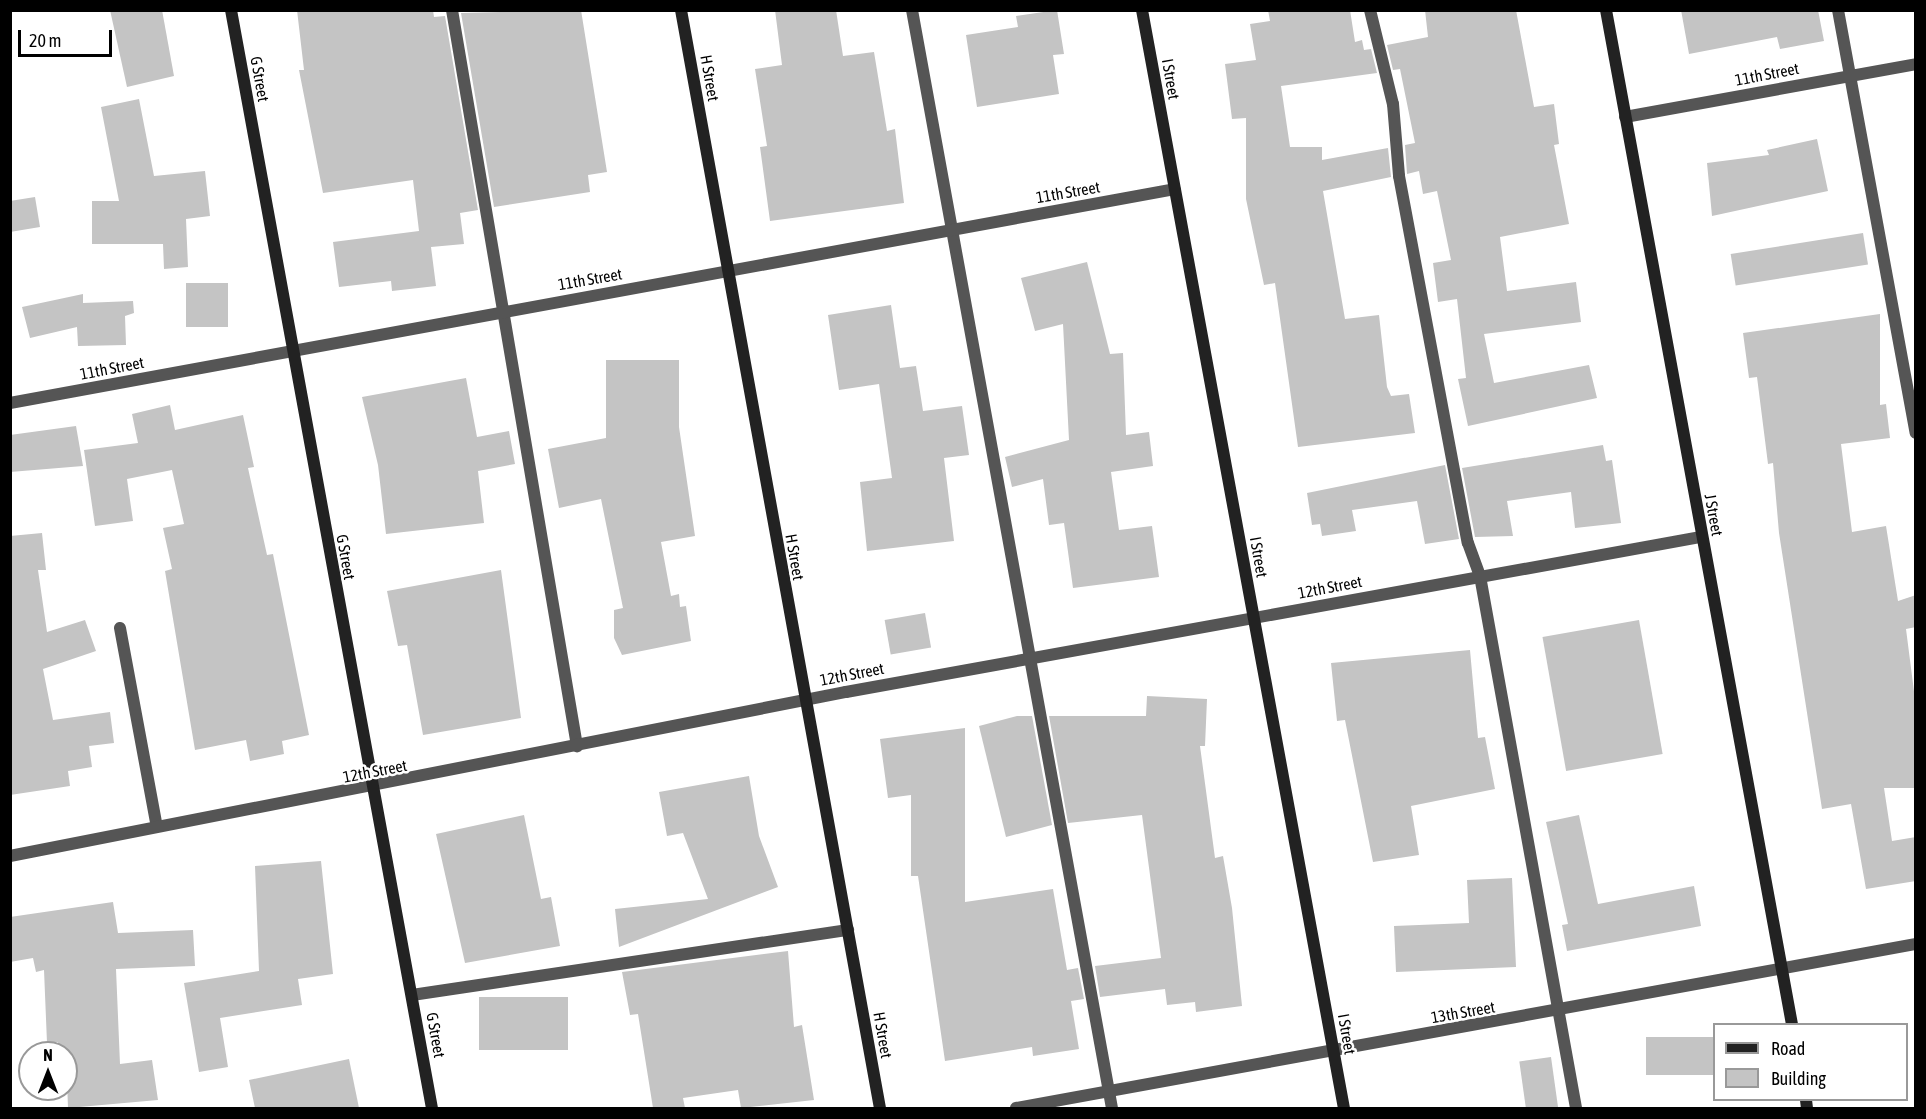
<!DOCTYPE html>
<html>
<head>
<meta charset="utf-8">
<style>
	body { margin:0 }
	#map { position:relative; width:1926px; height:1119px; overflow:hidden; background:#fff; font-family:"Asap Condensed",sans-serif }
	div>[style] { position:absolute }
	.building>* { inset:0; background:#c4c4c4; transform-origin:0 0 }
	.lane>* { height:12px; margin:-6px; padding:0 6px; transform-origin:6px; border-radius:6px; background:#555 }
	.street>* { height:12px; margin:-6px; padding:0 6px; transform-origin:6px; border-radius:6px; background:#555 }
	.secondary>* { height:12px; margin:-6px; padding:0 6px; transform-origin:6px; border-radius:6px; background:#222 }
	span { translate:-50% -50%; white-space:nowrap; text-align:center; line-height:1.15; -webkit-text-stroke:5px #fff; paint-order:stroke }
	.street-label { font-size:16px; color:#000 }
	.frame { position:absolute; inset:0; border:12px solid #000; pointer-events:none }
	.legend { position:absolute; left:1713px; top:1023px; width:195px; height:78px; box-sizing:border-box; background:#fff; border:2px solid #999; margin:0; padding:8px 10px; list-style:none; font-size:18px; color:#000 }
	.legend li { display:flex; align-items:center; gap:12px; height:30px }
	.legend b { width:30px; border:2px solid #999 }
	.north { position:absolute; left:18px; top:1041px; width:60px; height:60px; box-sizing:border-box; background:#fff; border:2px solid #999; border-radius:50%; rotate:0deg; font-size:16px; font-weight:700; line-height:24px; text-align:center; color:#000 }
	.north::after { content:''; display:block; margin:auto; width:21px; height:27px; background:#000; clip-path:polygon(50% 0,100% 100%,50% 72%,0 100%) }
	.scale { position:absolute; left:18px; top:30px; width:94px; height:27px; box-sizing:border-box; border:3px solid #000; border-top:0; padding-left:8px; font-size:18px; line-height:21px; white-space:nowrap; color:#000; -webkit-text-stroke:4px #fff; paint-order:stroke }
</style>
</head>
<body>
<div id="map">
	<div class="building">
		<div style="clip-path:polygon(110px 10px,162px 10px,174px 76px,127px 87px)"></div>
		<div style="clip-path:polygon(297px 10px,433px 10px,434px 17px,445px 16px,478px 210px,460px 213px,464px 244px,431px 247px,436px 286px,392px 291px,391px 281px,339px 287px,333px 242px,419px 231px,413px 180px,323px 193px,299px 70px,304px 70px)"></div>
		<div style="clip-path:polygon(581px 10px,607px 172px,588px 175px,590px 192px,494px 207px,461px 13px)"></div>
		<div style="clip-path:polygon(775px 10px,836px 10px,843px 56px,874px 52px,887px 131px,895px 129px,904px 203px,770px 221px,760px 147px,767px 146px,755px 69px,782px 65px)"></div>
		<div style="clip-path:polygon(1057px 10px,1064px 54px,1053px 55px,1059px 94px,977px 107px,966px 35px,1018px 27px,1016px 16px)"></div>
		<div style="clip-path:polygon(1268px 10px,1350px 10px,1355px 42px,1362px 40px,1364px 50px,1371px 49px,1377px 73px,1281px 86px,1290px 147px,1322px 147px,1322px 160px,1388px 148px,1391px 177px,1323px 191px,1345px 319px,1379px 315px,1387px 387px,1391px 396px,1409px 394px,1415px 433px,1298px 447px,1275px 283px,1264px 285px,1246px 199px,1246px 118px,1232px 119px,1225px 64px,1256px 60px,1250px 24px,1270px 21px)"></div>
		<div style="clip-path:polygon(1425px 10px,1516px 10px,1534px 107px,1554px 104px,1559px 144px,1554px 145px,1569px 224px,1500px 237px,1507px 291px,1576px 282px,1581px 322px,1484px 334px,1494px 383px,1589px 365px,1597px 398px,1468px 426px,1458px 379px,1466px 378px,1457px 299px,1438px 302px,1433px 263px,1451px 260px,1437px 191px,1423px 194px,1419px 171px,1407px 174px,1405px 145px,1415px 143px,1400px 69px,1393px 70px,1387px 45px,1428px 37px)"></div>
		<div style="clip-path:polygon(1681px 10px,1818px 10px,1824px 41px,1780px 49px,1777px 37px,1689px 54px)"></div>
		<div style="clip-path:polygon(139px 99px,154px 176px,205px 171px,210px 216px,186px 219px,188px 267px,164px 269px,163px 244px,92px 244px,92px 201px,119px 201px,101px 107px)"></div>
		<div style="clip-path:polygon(1817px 139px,1828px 191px,1712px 216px,1707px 163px,1769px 155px,1767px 150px)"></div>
		<div style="clip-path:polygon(35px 197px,40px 227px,10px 232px,10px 201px)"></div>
		<div style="left:1863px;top:233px;width:32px;height:134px;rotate:81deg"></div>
		<div style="clip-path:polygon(1087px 262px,1110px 354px,1123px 353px,1126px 435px,1149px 432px,1153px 466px,1111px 472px,1119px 530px,1152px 526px,1159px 577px,1073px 588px,1064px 523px,1049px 525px,1043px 479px,1012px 487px,1005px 457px,1069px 440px,1063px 324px,1035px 331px,1021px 278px)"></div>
		<div style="left:186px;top:283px;width:42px;height:44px"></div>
		<div style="clip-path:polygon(83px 294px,83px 303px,133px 301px,134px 313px,125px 316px,126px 345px,78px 346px,77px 327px,30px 338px,22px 307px)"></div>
		<div style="clip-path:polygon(891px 305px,900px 368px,916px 366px,923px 411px,962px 406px,969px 455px,944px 458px,954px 541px,867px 551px,860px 482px,892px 478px,879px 384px,839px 390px,828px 315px)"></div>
		<div style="clip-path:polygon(1880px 314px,1880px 405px,1886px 404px,1890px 438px,1841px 444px,1852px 532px,1886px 526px,1898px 601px,1916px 595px,1916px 627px,1906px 629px,1916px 707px,1916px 788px,1884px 788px,1892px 841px,1916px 837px,1916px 881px,1866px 889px,1851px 804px,1822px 809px,1779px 533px,1773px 463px,1768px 464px,1757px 377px,1749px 378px,1743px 333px)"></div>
		<div style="clip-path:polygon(606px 360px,679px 360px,679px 427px,695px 536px,661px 542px,671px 596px,679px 594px,680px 607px,686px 606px,691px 641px,622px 655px,614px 638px,614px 610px,623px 608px,601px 499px,559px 508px,548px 449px,606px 438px)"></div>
		<div style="clip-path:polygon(466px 378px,477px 437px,509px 431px,515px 464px,478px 471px,484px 523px,386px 534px,378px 465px,362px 397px)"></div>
		<div style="clip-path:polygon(170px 405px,175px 430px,243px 415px,254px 467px,248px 468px,267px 555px,273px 554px,309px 735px,282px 741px,284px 754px,250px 761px,246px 740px,195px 750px,165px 571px,172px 569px,163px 528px,184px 524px,172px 470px,127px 479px,133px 521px,95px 526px,84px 450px,138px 443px,132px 414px)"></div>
		<div style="clip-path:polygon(76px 426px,83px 466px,10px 472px,10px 435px)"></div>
		<div style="clip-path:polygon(1603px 445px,1606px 461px,1612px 460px,1621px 523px,1575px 528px,1571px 492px,1507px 501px,1513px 536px,1475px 537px,1462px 468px)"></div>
		<div style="clip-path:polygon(1445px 465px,1459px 539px,1425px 544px,1417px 501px,1352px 510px,1356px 531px,1322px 536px,1320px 524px,1312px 525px,1307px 493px)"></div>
		<div style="clip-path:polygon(42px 533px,46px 570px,38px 570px,47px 632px,85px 620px,96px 651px,43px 669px,53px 720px,110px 712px,114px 743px,89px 746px,92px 767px,68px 771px,70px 786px,10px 795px,10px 536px)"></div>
		<div style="clip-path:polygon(501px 570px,521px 718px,423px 735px,407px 645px,398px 646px,387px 591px)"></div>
		<div style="left:925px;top:613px;width:35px;height:41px;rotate:80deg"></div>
		<div style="left:1639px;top:620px;width:136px;height:98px;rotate:80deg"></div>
		<div style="clip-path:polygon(1470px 650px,1478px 738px,1485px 737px,1495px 789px,1411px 806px,1419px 855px,1373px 862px,1345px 720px,1337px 721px,1331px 663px)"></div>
		<div style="clip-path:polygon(1147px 696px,1207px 699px,1205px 746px,1200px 746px,1215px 858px,1223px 856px,1232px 908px,1242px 1006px,1196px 1012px,1195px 1002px,1167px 1005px,1165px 989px,1100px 997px,1095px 966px,1161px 958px,1142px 815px,1068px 823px,1049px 716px,1146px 716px)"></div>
		<div style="clip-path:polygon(1017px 716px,1032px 716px,1052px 825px,1006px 837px,979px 726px)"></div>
		<div style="clip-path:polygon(965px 728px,965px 902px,1053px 889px,1067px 970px,1078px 968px,1084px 999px,1071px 1001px,1079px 1049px,1033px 1056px,1032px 1047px,945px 1061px,918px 876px,911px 876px,911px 795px,888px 798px,880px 739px)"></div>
		<div style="clip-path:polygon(749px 776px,759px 836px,778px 887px,619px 947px,615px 909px,708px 899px,683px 833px,667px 836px,659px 792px)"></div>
		<div style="clip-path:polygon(524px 815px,541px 899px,551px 897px,560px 946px,465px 963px,436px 834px)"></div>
		<div style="clip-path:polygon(1579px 815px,1598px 904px,1694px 886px,1701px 926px,1567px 951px,1562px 925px,1568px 924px,1546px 822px)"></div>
		<div style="clip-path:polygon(321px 861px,333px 974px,298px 979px,302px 1005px,220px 1018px,228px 1067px,199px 1072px,184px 983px,259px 971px,255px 866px)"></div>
		<div style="clip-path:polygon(1512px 878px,1516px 967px,1396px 972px,1394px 926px,1469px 923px,1467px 880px)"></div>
		<div style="clip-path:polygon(113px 902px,118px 933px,193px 930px,195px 966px,116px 969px,120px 1064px,152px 1060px,158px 1100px,68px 1108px,66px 1053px,59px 1053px,58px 1042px,47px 1043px,44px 970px,36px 972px,33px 958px,10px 962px,10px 917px)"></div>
		<div style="clip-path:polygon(788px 951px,794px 1027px,802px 1025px,814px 1100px,741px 1108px,738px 1090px,683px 1098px,685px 1108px,653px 1108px,638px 1014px,630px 1015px,622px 972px)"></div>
		<div style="left:479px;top:997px;width:89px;height:53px"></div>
		<div style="left:1714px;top:1037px;width:38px;height:68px;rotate:90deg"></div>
		<div style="left:1551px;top:1057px;width:51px;height:32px;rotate:82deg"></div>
		<div style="clip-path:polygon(349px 1059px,359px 1108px,255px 1108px,249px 1080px)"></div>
	</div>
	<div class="lane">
		<div style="left:452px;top:10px;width:747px;rotate:80.36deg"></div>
		<div style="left:912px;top:10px;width:1116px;rotate:79.68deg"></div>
		<div style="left:1370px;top:10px;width:97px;rotate:76.3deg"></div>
		<div style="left:1393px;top:104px;width:72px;rotate:85.2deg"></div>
		<div style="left:1399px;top:176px;width:373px;rotate:79.4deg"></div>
		<div style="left:1468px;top:543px;width:35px;rotate:70deg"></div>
		<div style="left:1480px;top:576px;width:541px;rotate:79.77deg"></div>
		<div style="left:1838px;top:10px;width:430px;rotate:79.6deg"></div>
		<div style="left:120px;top:628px;width:202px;rotate:79.5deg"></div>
		<div style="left:412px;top:995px;width:441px;rotate:-8.5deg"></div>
	</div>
	<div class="street">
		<div style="left:1625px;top:117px;width:296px;rotate:-10.3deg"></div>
		<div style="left:10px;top:403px;width:1184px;rotate:-10.41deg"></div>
		<div style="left:10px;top:856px;width:852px;rotate:-11.1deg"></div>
		<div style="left:846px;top:692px;width:869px;rotate:-10.28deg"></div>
		<div style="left:1016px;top:1108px;width:915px;rotate:-10.33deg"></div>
	</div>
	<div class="secondary">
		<div style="left:231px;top:10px;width:1116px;rotate:79.63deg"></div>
		<div style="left:681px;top:10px;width:1116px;rotate:79.73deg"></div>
		<div style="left:1142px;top:10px;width:1116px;rotate:79.58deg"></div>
		<div style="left:1606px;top:10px;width:1031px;rotate:79.61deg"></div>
		<div style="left:1806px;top:1100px;width:8px;rotate:83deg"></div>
	</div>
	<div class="street-label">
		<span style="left:1767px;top:74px;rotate:-11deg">11th Street</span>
		<span style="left:710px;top:78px;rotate:80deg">H Street</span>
		<span style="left:260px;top:79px;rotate:80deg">G Street</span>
		<span style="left:1171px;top:79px;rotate:80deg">I Street</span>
		<span style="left:1068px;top:192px;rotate:-10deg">11th Street</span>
		<span style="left:590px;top:279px;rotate:-10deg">11th Street</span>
		<span style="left:112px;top:368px;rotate:-11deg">11th Street</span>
		<span style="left:1714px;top:515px;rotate:80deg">J Street</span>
		<span style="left:346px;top:557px;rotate:80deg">G Street</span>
		<span style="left:795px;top:557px;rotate:80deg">H Street</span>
		<span style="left:1259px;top:557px;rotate:80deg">I Street</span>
		<span style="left:1330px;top:587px;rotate:-11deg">12th Street</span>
		<span style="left:852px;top:674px;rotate:-11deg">12th Street</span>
		<span style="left:375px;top:771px;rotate:-11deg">12th Street</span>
		<span style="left:1463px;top:1012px;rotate:-10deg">13th Street</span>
		<span style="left:1347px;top:1034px;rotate:80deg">I Street</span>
		<span style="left:436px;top:1035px;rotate:80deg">G Street</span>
		<span style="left:883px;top:1035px;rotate:80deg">H Street</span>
	</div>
	<div class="frame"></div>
	<ul class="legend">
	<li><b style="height:8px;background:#222"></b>Road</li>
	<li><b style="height:16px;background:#c4c4c4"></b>Building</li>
	</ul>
	<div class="north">N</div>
	<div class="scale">20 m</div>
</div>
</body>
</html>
